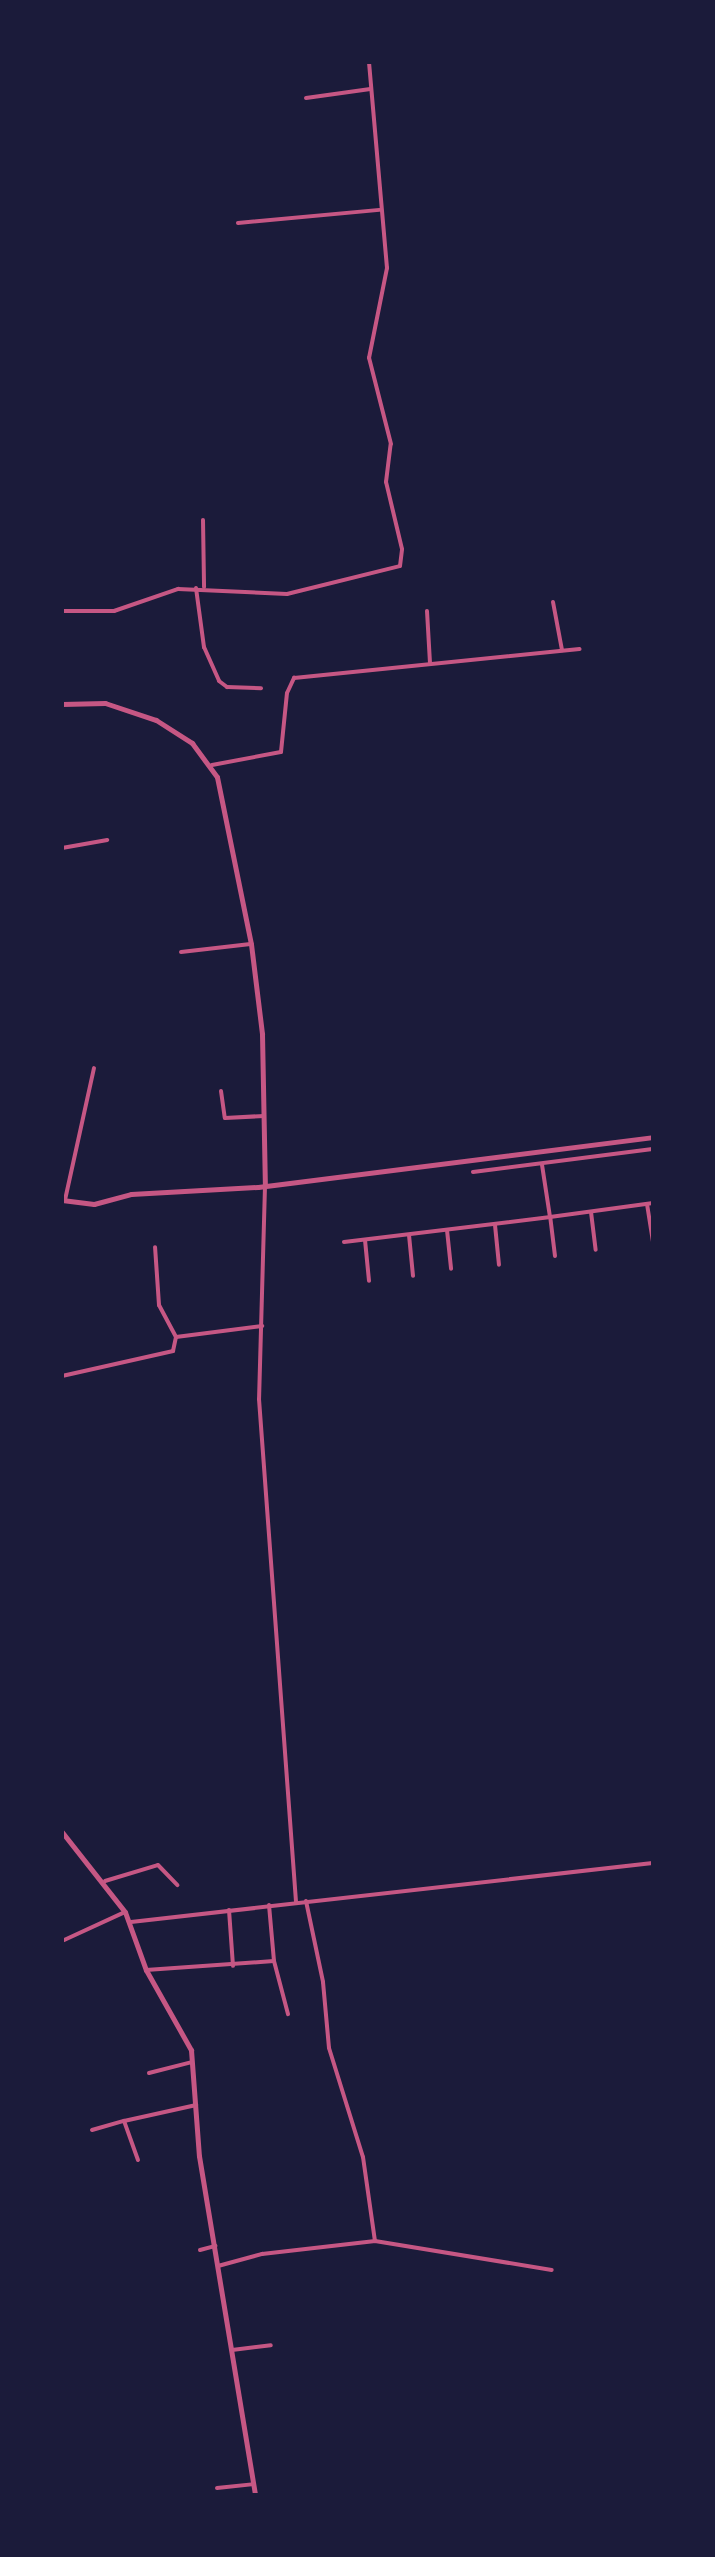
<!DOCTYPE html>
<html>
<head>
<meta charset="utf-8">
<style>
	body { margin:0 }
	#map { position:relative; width:715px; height:2557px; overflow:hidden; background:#1b1b3a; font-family:"Sofia Sans Condensed",sans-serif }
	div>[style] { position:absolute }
	.minor>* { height:4px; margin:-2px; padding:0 2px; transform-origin:2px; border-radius:2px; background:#c65784 }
	.tertiary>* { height:5px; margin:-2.5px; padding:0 2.5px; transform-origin:2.5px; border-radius:2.5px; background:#c65784 }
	span { translate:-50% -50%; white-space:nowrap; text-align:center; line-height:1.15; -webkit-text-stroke:7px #1b1b3a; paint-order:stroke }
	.frame { position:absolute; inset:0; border:64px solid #1b1b3a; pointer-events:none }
</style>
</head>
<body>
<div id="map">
	<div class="minor">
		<div style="left:306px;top:98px;width:65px;rotate:-8deg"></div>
		<div style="left:238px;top:223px;width:142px;rotate:-5.3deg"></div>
		<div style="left:203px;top:520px;width:67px;rotate:89.1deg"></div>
		<div style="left:196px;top:588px;width:60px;rotate:82.3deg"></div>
		<div style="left:204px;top:647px;width:37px;rotate:66deg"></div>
		<div style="left:219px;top:681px;width:10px;rotate:37deg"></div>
		<div style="left:227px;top:687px;width:34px;rotate:2deg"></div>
		<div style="left:553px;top:602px;width:49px;rotate:79.4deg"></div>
		<div style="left:62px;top:611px;width:52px"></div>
		<div style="left:114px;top:611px;width:68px;rotate:-19deg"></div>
		<div style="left:178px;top:589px;width:109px;rotate:2.6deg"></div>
		<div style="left:287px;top:594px;width:116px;rotate:-13.9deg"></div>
		<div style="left:400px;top:566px;width:17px;rotate:-83deg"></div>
		<div style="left:402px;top:549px;width:69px;rotate:-103.4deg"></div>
		<div style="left:386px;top:482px;width:38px;rotate:-83deg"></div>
		<div style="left:391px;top:444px;width:89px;rotate:-104.3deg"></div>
		<div style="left:369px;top:358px;width:92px;rotate:-78.7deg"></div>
		<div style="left:387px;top:268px;width:207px;rotate:-95deg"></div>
		<div style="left:427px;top:611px;width:52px;rotate:86.7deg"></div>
		<div style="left:212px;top:765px;width:70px;rotate:-10.7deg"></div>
		<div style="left:281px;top:752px;width:59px;rotate:-84.2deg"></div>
		<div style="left:287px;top:693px;width:17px;rotate:-65deg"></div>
		<div style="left:294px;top:678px;width:287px;rotate:-5.8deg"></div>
		<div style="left:62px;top:848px;width:46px;rotate:-10.1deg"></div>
		<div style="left:181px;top:952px;width:70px;rotate:-6.5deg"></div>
		<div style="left:221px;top:1091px;width:27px;rotate:82deg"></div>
		<div style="left:225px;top:1118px;width:39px;rotate:-3deg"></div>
		<div style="left:473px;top:1172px;width:181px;rotate:-7.3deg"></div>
		<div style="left:265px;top:1186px;width:213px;rotate:91.6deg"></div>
		<div style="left:259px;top:1399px;width:504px;rotate:85.79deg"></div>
		<div style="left:65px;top:1200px;width:135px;rotate:-77.6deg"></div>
		<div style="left:647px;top:1204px;width:38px;rotate:81deg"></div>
		<div style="left:591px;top:1212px;width:38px;rotate:83deg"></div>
		<div style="left:495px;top:1225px;width:40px;rotate:84.3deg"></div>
		<div style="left:447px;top:1230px;width:39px;rotate:84deg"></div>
		<div style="left:409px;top:1235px;width:41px;rotate:84.4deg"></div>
		<div style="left:365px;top:1240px;width:41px;rotate:84.4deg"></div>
		<div style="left:344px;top:1242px;width:208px;rotate:-6.9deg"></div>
		<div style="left:550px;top:1217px;width:53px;rotate:-98.7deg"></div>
		<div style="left:555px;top:1256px;width:39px;rotate:-97deg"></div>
		<div style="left:550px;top:1217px;width:104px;rotate:-7.7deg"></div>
		<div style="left:176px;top:1337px;width:87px;rotate:-7.3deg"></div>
		<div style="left:62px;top:1376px;width:114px;rotate:-12.7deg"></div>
		<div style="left:173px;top:1351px;width:14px;rotate:-78deg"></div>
		<div style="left:176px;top:1337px;width:36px;rotate:-118deg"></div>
		<div style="left:159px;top:1305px;width:58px;rotate:-93.9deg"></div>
		<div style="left:105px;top:1881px;width:55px;rotate:-16.8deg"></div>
		<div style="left:158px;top:1865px;width:28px;rotate:46deg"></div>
		<div style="left:306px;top:1901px;width:83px;rotate:78.1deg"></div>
		<div style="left:323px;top:1982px;width:66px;rotate:84.8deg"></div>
		<div style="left:329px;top:2048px;width:114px;rotate:72.7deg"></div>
		<div style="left:363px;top:2157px;width:85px;rotate:81.9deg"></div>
		<div style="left:269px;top:1905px;width:56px;rotate:84.9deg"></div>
		<div style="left:274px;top:1961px;width:55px;rotate:75.2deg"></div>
		<div style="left:229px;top:1910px;width:56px;rotate:85.9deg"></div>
		<div style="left:131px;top:1922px;width:525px;rotate:-6.45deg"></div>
		<div style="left:62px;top:1941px;width:69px;rotate:-24.7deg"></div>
		<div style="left:146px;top:1970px;width:128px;rotate:-4deg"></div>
		<div style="left:149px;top:2073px;width:44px;rotate:-14.3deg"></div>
		<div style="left:92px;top:2130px;width:33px;rotate:-16deg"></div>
		<div style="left:138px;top:2160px;width:41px;rotate:-109.7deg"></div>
		<div style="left:124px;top:2121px;width:74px;rotate:-12.5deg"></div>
		<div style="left:200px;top:2250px;width:16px;rotate:-15deg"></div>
		<div style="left:218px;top:2266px;width:46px;rotate:-15.3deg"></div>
		<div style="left:262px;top:2254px;width:114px;rotate:-6.6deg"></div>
		<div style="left:375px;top:2241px;width:179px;rotate:9.3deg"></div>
		<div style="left:232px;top:2350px;width:39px;rotate:-7deg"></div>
		<div style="left:217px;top:2488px;width:37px;rotate:-6deg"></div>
	</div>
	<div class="tertiary">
		<div style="left:62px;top:704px;width:43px;rotate:-1.3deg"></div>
		<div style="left:105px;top:703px;width:54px;rotate:18.4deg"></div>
		<div style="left:156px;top:720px;width:43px;rotate:32.6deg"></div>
		<div style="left:192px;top:743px;width:42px;rotate:53.7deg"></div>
		<div style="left:217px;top:777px;width:170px;rotate:78.5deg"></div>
		<div style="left:251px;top:944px;width:91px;rotate:83deg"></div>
		<div style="left:262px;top:1034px;width:151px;rotate:88.9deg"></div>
		<div style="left:62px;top:1200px;width:32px;rotate:7deg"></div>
		<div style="left:94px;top:1204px;width:38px;rotate:-15deg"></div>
		<div style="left:131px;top:1194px;width:127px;rotate:-3.2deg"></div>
		<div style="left:258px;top:1187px;width:398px;rotate:-7.2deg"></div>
		<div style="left:62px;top:1832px;width:102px;rotate:51.8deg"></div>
		<div style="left:125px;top:1912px;width:62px;rotate:70.1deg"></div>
		<div style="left:146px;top:1970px;width:92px;rotate:60.6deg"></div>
		<div style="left:191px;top:2050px;width:106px;rotate:85.7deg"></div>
		<div style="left:199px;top:2156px;width:344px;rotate:80.6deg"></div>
	</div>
	<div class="frame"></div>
</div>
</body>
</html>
